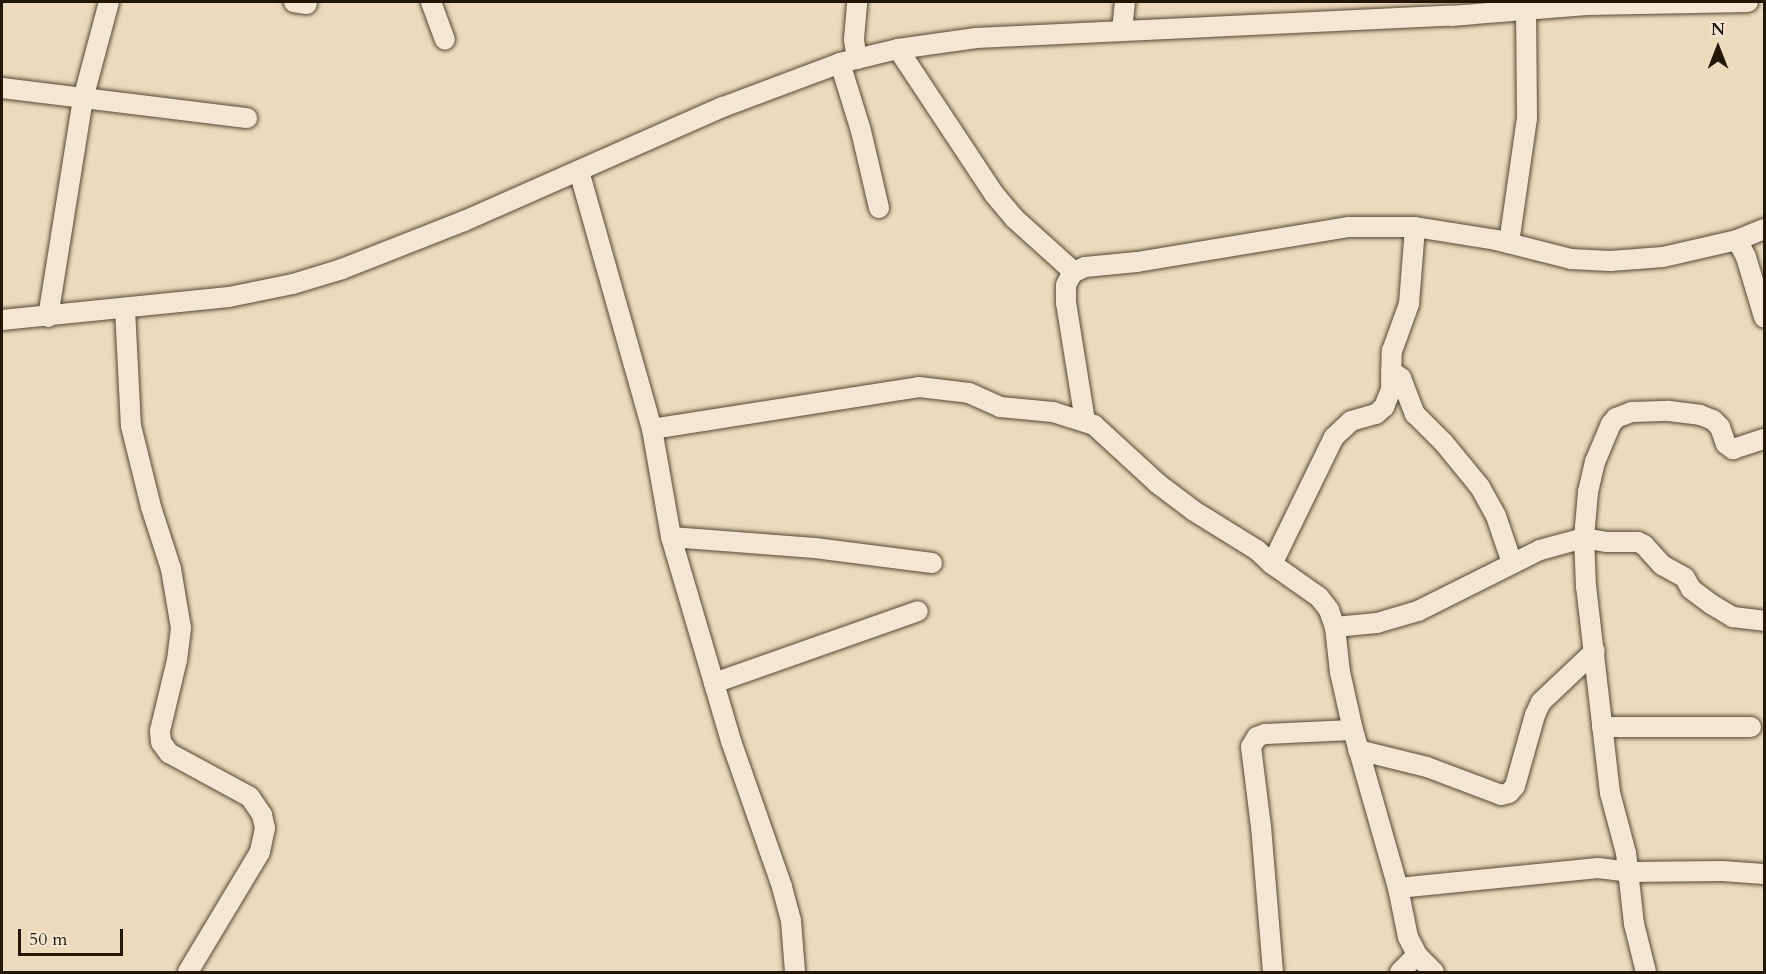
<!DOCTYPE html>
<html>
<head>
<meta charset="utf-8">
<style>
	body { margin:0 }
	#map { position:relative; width:1766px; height:974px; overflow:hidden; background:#ecdabd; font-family:Cardo,serif }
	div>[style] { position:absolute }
	.roads { filter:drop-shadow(0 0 2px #544834) drop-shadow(0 0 2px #544834) }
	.minor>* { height:20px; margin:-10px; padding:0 10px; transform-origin:10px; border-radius:10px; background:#f3e7d4 }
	span { translate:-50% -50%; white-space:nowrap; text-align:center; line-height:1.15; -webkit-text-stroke:5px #f3e7d4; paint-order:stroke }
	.frame { position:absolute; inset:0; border:3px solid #221706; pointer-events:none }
	.north { position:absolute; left:1688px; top:18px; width:60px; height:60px; -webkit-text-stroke:4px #f3e7d4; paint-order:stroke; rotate:0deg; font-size:16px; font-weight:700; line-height:24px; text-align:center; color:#221706 }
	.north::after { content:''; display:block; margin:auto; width:21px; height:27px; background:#221706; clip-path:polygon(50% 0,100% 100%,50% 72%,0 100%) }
	.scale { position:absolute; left:18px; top:929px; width:105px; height:27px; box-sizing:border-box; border:3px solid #221706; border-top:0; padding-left:8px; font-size:18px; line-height:21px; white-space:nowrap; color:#221706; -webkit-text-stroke:4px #f3e7d4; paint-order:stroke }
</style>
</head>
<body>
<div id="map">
	<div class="roads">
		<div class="minor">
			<div style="left:294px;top:2px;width:13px;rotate:9deg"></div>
			<div style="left:431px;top:2px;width:40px;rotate:69.8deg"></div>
			<div style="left:1122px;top:30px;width:28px;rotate:-84deg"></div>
			<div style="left:898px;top:49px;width:174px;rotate:56.5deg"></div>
			<div style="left:994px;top:194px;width:31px;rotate:50deg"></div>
			<div style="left:1014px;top:218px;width:81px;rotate:42deg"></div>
			<div style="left:857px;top:59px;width:20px;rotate:-99deg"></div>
			<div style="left:854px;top:39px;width:37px;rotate:-85deg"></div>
			<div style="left:840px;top:63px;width:71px;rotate:72.8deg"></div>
			<div style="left:861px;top:131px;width:79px;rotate:76.8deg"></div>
			<div style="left:2px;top:88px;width:247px;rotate:7deg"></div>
			<div style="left:579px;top:171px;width:268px;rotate:74.2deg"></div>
			<div style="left:652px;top:429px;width:110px;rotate:80deg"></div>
			<div style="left:671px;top:537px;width:213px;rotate:73.6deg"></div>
			<div style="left:731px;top:741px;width:155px;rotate:70.7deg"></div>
			<div style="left:782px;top:887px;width:35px;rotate:75deg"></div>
			<div style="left:791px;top:921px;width:51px;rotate:85.5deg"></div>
			<div style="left:1737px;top:240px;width:19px;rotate:62deg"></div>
			<div style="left:1746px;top:257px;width:63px;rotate:73.3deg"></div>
			<div style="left:1509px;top:243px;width:126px;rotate:-81.8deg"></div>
			<div style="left:1527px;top:118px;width:108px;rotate:-90.5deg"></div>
			<div style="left:125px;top:309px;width:117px;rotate:87.1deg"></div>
			<div style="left:131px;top:426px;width:83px;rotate:76.1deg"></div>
			<div style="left:151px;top:507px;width:65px;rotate:72.1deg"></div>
			<div style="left:171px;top:569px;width:60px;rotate:80.4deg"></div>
			<div style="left:181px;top:628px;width:32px;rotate:97deg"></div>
			<div style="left:177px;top:660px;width:73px;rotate:103.5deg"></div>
			<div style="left:160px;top:731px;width:11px;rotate:85deg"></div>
			<div style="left:161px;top:742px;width:14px;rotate:54deg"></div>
			<div style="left:169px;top:753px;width:92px;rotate:28.5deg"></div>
			<div style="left:250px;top:797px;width:22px;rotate:56deg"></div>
			<div style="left:262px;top:815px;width:13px;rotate:77deg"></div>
			<div style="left:265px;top:828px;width:25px;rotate:102deg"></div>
			<div style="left:260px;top:852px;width:140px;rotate:121deg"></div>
			<div style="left:48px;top:317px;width:221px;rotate:-80.9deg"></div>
			<div style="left:83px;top:99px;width:100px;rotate:-75deg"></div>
			<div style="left:2px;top:320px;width:228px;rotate:-5.8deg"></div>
			<div style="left:229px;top:297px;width:65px;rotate:-11.5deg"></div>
			<div style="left:293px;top:284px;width:51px;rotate:-17deg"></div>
			<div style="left:342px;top:269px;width:131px;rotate:-21.5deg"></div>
			<div style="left:464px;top:221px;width:283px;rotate:-23.8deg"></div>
			<div style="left:723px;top:107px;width:125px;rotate:-20.6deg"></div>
			<div style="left:840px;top:63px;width:60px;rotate:-13.6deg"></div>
			<div style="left:898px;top:49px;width:79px;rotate:-8deg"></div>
			<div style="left:976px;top:38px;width:476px;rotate:-2.7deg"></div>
			<div style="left:1451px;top:16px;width:136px;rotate:-4.6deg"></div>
			<div style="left:1587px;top:5px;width:161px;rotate:-1.1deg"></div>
			<div style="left:1391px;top:371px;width:12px;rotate:35deg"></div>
			<div style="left:1401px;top:378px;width:39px;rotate:69deg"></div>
			<div style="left:1415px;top:414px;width:41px;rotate:45deg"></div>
			<div style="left:1444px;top:443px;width:57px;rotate:50.7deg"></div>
			<div style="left:1480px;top:487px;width:33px;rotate:61deg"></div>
			<div style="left:1496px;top:516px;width:50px;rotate:71.2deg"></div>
			<div style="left:1085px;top:421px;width:120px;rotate:-99.1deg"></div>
			<div style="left:1066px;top:303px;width:18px;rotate:-90deg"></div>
			<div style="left:1066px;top:285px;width:9px;rotate:-63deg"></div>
			<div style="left:1070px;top:277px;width:6px;rotate:-51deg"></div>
			<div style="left:1074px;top:272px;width:12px;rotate:-24deg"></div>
			<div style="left:1085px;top:267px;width:52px;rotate:-5.5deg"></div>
			<div style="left:1137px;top:262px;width:215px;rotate:-9.4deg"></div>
			<div style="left:1349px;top:227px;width:66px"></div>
			<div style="left:1415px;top:227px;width:82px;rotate:9.1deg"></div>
			<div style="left:1496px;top:240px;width:77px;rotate:14.2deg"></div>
			<div style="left:1571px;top:259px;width:39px;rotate:3deg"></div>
			<div style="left:1610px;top:261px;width:53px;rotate:-4.3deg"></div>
			<div style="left:1663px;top:257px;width:76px;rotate:-12.9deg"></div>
			<div style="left:1737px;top:240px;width:29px;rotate:-22deg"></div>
			<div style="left:652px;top:429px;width:270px;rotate:-8.9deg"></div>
			<div style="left:919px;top:387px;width:50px;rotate:6.8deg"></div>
			<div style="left:969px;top:393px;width:34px;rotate:24deg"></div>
			<div style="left:1000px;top:407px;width:53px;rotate:5.4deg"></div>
			<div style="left:1053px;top:412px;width:43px;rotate:17.6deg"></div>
			<div style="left:1094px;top:425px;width:86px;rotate:42.6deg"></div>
			<div style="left:1157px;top:483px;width:46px;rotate:37.1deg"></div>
			<div style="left:1194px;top:511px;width:74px;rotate:31.8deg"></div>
			<div style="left:1257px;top:550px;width:21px;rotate:43deg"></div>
			<div style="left:1272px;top:564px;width:57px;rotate:35.1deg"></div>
			<div style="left:1319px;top:597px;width:16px;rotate:52deg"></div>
			<div style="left:1329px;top:610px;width:18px;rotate:71deg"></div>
			<div style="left:1335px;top:627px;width:45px;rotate:83.7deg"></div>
			<div style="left:1340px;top:672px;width:59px;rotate:77.4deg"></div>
			<div style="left:1353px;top:730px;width:164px;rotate:74.1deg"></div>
			<div style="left:1398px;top:888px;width:50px;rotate:78.5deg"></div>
			<div style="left:1408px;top:937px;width:20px;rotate:63deg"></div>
			<div style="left:1417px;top:955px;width:24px;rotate:45deg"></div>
			<div style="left:671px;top:537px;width:144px;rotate:4.4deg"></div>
			<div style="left:815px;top:548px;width:118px;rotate:7.3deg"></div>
			<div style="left:1272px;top:564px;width:141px;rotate:-64deg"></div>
			<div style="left:1334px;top:437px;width:23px;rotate:-43deg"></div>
			<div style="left:1351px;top:421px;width:26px;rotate:-16deg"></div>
			<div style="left:1376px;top:414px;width:11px;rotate:-41deg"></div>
			<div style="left:1384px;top:407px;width:18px;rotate:-68deg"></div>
			<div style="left:1391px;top:390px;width:39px;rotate:-89deg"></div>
			<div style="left:1392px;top:351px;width:50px;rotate:-70.1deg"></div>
			<div style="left:1409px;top:304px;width:77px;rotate:-85.5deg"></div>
			<div style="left:1335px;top:627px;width:42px;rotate:-5.4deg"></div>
			<div style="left:1377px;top:623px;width:43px;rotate:-16.3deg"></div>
			<div style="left:1418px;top:611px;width:136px;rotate:-26.6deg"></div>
			<div style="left:1540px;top:550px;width:46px;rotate:-15.3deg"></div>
			<div style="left:1584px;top:538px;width:22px;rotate:10deg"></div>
			<div style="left:1606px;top:542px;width:32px"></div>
			<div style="left:1638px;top:542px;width:7px;rotate:27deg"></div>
			<div style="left:1644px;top:545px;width:27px;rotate:48deg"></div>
			<div style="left:1662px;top:565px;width:26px;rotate:29deg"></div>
			<div style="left:1685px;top:578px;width:13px;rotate:61deg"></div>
			<div style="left:1691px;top:589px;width:25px;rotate:37deg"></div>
			<div style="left:1711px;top:604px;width:26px;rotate:31deg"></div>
			<div style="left:1733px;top:617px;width:31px;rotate:7deg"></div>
			<div style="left:714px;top:683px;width:216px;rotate:-19.4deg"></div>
			<div style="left:1602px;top:727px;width:149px"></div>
			<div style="left:1358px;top:750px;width:71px;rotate:13.8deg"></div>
			<div style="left:1427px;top:767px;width:79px;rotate:20.7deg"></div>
			<div style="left:1501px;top:795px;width:8px;rotate:-14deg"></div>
			<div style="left:1509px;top:793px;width:9px;rotate:-49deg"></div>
			<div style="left:1515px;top:786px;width:74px;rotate:-74.3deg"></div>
			<div style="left:1535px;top:715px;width:14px;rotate:-65deg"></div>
			<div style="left:1541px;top:702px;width:74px;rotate:-43.4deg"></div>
			<div style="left:1398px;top:888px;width:201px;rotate:-5.7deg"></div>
			<div style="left:1598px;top:868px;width:31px;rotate:7deg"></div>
			<div style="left:1629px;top:872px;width:93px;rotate:-0.6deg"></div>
			<div style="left:1722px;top:871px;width:42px;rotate:4.1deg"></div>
			<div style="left:1273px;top:972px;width:145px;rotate:-94.7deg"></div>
			<div style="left:1261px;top:827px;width:81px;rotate:-97.1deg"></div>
			<div style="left:1251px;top:747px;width:12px;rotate:-59deg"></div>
			<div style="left:1257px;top:737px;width:9px;rotate:-21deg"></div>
			<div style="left:1265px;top:734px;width:88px;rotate:-2.6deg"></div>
			<div style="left:1400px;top:972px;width:24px;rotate:-45deg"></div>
			<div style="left:1646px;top:972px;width:49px;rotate:-104deg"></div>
			<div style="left:1634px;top:924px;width:71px;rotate:-96.4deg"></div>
			<div style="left:1626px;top:853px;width:62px;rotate:-104.9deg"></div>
			<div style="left:1610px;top:793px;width:207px;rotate:-96.6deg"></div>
			<div style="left:1586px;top:587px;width:49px;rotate:-92.3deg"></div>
			<div style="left:1584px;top:538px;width:46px;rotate:-85deg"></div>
			<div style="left:1588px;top:492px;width:31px;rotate:-77deg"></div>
			<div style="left:1595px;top:462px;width:41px;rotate:-67.2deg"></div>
			<div style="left:1611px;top:424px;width:8px;rotate:-50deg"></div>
			<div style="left:1616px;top:418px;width:17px;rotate:-21deg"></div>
			<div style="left:1632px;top:412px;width:37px;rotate:-2deg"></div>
			<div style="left:1669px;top:411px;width:31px;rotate:7deg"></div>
			<div style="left:1700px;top:415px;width:14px;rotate:21deg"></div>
			<div style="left:1713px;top:420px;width:10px;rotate:45deg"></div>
			<div style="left:1720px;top:427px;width:18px;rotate:71deg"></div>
			<div style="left:1726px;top:444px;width:9px;rotate:36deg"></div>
			<div style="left:1733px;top:449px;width:33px;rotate:-18deg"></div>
		</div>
	</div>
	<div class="frame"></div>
	<div class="north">N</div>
	<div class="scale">50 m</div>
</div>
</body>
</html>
